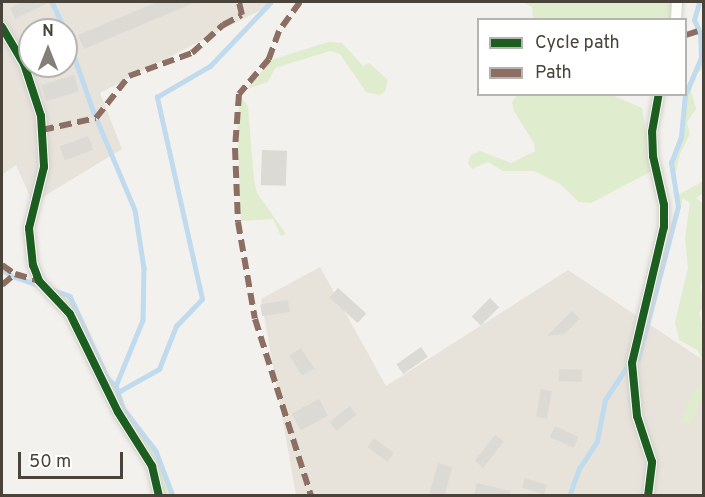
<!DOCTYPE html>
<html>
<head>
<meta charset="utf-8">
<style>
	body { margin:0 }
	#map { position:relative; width:705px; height:497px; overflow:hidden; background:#f3f1ed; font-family:Overpass,sans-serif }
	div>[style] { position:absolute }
	.residential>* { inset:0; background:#e7e3db }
	.green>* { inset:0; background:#dfecce }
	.stream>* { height:4.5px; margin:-2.25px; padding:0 2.25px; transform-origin:2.25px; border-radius:2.25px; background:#c0daee }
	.building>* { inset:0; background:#dcdad5; transform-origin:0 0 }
	.roads { filter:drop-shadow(0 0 2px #d1cfca) drop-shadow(0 0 2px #d1cfca) }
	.minor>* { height:10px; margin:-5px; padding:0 5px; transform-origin:5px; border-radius:5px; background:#fdfdfc }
	.quiet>* { height:6px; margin-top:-3px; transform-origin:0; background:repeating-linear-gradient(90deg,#8d6e63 0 12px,transparent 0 18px) }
	.cycleway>* { height:8px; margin:-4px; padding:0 4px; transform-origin:4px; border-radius:4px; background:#1b5e20 }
	span { translate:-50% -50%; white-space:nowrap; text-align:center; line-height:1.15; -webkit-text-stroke:4.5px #fff; paint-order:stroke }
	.frame { position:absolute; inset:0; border:3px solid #494339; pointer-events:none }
	.legend { position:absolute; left:477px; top:18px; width:210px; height:78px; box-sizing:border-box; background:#fff; border:2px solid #b6b4b0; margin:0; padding:8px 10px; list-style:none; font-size:18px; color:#494339 }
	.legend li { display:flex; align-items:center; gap:12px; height:30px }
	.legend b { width:30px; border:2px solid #b6b4b0 }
	.north { position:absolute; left:18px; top:18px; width:60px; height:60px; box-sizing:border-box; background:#fff; border:2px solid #b6b4b0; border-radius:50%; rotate:0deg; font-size:16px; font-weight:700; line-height:24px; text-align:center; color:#494339 }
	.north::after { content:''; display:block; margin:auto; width:21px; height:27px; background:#848078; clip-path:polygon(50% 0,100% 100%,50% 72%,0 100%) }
	.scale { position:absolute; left:18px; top:452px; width:105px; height:27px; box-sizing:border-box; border:3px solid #494339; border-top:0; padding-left:8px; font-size:18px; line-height:21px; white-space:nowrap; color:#494339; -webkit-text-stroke:4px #fff; paint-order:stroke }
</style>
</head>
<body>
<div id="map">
	<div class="residential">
		<div style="clip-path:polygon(evenodd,2px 2px,276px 2px,100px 93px,122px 149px,33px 203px,16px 165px,2px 175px,2px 2px,30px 30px,66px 30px,66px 66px,30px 66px,30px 30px)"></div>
		<div style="clip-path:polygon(320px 267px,386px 386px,568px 270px,703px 360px,703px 495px,296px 495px,261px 299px)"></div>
	</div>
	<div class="green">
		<div style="clip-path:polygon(522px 2px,671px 2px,671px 19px,533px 19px,532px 7px)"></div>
		<div style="clip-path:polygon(328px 42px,342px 43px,363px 66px,369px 63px,388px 80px,385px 91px,380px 95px,366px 92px,340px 54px,330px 51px,275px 68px,268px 82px,247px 89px,271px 60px)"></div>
		<div style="clip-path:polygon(703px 47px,703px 69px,696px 74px,691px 91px,696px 109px,687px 122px,690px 134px,680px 154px,674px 179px,673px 163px,683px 136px,688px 84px,703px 57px)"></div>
		<div style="clip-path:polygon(517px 95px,612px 95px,642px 108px,652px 171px,591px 203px,579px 202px,560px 184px,534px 171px,503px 171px,488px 162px,472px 169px,468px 163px,471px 155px,480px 151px,511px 163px,535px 151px,534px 143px,514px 111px,512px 102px)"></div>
		<div style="clip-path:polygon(241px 97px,248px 106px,254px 180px,257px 193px,286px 234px,281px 236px,273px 219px,241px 221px,237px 117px)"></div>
		<div style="clip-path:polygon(703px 181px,703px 193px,696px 198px,704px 205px,704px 274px,700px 286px,704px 305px,699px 313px,703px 328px,703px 361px,697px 350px,679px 340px,675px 322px,688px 268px,685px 238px,690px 203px,683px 198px,681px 206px,678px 195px)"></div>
		<div style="clip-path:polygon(53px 292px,69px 298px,108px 386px,114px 389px,122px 409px,156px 455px,170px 495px,162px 495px,145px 445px,120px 409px)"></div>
		<div style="clip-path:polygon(703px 381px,703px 396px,691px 424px,681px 423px,690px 398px)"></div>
	</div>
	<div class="stream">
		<div style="left:52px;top:2px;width:31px;rotate:65deg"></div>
		<div style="left:66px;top:33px;width:85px;rotate:70.7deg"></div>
		<div style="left:686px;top:93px;width:39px;rotate:-67deg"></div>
		<div style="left:701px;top:57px;width:24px;rotate:-92deg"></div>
		<div style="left:700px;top:33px;width:14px;rotate:-115deg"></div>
		<div style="left:694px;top:20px;width:19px;rotate:-74deg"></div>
		<div style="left:98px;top:122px;width:95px;rotate:67.2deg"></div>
		<div style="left:135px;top:210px;width:59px;rotate:81.2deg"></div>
		<div style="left:144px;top:268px;width:52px;rotate:91.1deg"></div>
		<div style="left:143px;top:320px;width:71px;rotate:112.2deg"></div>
		<div style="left:116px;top:386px;width:23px;rotate:72deg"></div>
		<div style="left:123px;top:408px;width:54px;rotate:52.5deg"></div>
		<div style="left:156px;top:451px;width:48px;rotate:69.3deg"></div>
		<div style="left:2px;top:270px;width:10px;rotate:29deg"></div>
		<div style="left:15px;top:277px;width:21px;rotate:19deg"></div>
		<div style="left:51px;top:289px;width:20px;rotate:20deg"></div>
		<div style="left:70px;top:296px;width:91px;rotate:65.4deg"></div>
		<div style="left:108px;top:379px;width:11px;rotate:41deg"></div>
		<div style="left:638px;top:359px;width:157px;rotate:-75.3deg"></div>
		<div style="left:678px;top:207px;width:45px;rotate:-99deg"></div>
		<div style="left:671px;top:163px;width:28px;rotate:-69deg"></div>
		<div style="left:681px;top:137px;width:43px;rotate:-84.7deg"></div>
		<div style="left:118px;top:392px;width:47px;rotate:-29.3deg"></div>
		<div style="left:159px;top:369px;width:46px;rotate:-68.4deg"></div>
		<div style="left:176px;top:326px;width:37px;rotate:-46deg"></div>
		<div style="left:202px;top:299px;width:207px;rotate:-102.6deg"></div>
		<div style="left:157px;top:97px;width:61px;rotate:-30.3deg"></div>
		<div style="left:210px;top:66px;width:87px;rotate:-46.4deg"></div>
		<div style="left:569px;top:496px;width:29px;rotate:-70deg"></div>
		<div style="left:579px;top:469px;width:33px;rotate:-57deg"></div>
		<div style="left:597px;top:441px;width:42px;rotate:-79deg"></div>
		<div style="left:605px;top:400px;width:42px;rotate:-56.7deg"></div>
	</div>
	<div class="building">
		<div style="clip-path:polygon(23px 2px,50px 2px,15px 19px,10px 8px)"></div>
		<div style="clip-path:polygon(157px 2px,196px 2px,84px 49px,78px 35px)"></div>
		<div style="left:74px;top:75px;width:17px;height:34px;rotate:73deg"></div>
		<div style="left:88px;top:136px;width:15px;height:30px;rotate:70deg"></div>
		<div style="left:262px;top:150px;width:25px;height:35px;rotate:2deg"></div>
		<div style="left:338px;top:288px;width:38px;height:13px;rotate:42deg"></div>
		<div style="left:490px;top:298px;width:13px;height:26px;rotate:45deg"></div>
		<div style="left:288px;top:300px;width:12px;height:28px;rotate:81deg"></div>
		<div style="clip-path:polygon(572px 311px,580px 319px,564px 334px,547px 336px)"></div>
		<div style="left:421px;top:347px;width:12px;height:30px;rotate:55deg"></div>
		<div style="left:301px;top:348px;width:24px;height:14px;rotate:57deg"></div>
		<div style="left:559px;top:369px;width:23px;height:12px;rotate:2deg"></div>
		<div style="left:541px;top:389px;width:11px;height:28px;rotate:10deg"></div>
		<div style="left:319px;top:399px;width:19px;height:31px;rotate:62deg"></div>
		<div style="left:350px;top:406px;width:11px;height:26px;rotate:52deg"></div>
		<div style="left:555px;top:426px;width:26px;height:12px;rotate:25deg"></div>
		<div style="left:495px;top:435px;width:11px;height:33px;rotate:38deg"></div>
		<div style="left:374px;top:438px;width:25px;height:11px;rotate:37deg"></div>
		<div style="left:438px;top:463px;width:15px;height:31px;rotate:16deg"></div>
		<div style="left:525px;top:478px;width:23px;height:10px;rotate:18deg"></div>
		<div style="clip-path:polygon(477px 483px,510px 491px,510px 495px,474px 495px)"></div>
	</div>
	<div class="roads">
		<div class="minor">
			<div style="left:676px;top:20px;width:18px;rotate:-87deg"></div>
			<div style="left:2px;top:27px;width:43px;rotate:59.3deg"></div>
			<div style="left:24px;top:64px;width:55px;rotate:71.9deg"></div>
			<div style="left:41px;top:116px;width:51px;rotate:86.6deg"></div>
			<div style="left:44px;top:167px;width:63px;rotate:103.8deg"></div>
			<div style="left:29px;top:228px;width:37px;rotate:84deg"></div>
			<div style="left:33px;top:265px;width:17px;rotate:69deg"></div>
			<div style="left:39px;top:281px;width:45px;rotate:46.8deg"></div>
			<div style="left:70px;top:314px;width:109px;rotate:63.9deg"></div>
			<div style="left:118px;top:412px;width:64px;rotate:57.8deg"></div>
			<div style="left:152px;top:466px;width:31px;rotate:77deg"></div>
			<div style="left:648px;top:496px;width:34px;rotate:-83deg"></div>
			<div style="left:652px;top:462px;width:48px;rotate:-108.1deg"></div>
			<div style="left:637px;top:416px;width:53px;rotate:-95.4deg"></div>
			<div style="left:632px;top:363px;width:140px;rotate:-76.8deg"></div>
			<div style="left:664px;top:227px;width:22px;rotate:-90deg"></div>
			<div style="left:664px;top:205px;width:50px;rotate:-102.7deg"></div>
			<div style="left:653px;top:156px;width:24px;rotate:-92deg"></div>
			<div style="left:652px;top:132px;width:39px;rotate:-80deg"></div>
		</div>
	</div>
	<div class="quiet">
		<div style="left:300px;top:2px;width:36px;rotate:126deg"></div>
		<div style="left:279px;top:31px;width:30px;rotate:110deg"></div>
		<div style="left:269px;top:59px;width:46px;rotate:130.6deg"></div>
		<div style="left:239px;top:94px;width:54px;rotate:94.2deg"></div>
		<div style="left:235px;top:148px;width:74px;rotate:87.7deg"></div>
		<div style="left:238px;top:222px;width:98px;rotate:80.1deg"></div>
		<div style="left:255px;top:319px;width:186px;rotate:72.4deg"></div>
		<div style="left:686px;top:35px;width:19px;rotate:-18deg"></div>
		<div style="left:42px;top:130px;width:55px;rotate:-12.5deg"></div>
		<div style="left:96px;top:118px;width:53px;rotate:-51.8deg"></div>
		<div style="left:129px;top:76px;width:67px;rotate:-20.1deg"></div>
		<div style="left:192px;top:53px;width:42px;rotate:-42.1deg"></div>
		<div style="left:223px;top:25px;width:21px;rotate:-28deg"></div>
		<div style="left:242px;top:15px;width:13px;rotate:-103deg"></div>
		<div style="left:2px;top:265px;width:16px;rotate:35deg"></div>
		<div style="left:15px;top:274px;width:25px;rotate:16deg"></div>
		<div style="left:2px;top:285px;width:17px;rotate:-40deg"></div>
	</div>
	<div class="cycleway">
		<div style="left:2px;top:27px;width:43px;rotate:59.3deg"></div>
		<div style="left:24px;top:64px;width:55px;rotate:71.9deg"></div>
		<div style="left:41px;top:116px;width:51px;rotate:86.6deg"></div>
		<div style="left:44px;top:167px;width:63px;rotate:103.8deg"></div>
		<div style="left:29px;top:228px;width:37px;rotate:84deg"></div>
		<div style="left:33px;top:265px;width:17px;rotate:69deg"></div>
		<div style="left:39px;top:281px;width:45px;rotate:46.8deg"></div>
		<div style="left:70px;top:314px;width:109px;rotate:63.9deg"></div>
		<div style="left:118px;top:412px;width:64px;rotate:57.8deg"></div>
		<div style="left:152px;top:466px;width:31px;rotate:77deg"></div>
		<div style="left:648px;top:496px;width:34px;rotate:-83deg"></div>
		<div style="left:652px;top:462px;width:48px;rotate:-108.1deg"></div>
		<div style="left:637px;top:416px;width:53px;rotate:-95.4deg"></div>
		<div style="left:632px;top:363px;width:140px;rotate:-76.8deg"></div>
		<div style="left:664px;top:227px;width:22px;rotate:-90deg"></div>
		<div style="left:664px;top:205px;width:50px;rotate:-102.7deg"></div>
		<div style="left:653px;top:156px;width:24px;rotate:-92deg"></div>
		<div style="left:652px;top:132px;width:39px;rotate:-80deg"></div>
	</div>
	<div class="frame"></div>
	<ul class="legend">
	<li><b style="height:8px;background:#1b5e20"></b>Cycle path</li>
	<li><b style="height:8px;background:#8d6e63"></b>Path</li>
	</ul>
	<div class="north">N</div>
	<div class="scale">50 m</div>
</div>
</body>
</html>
